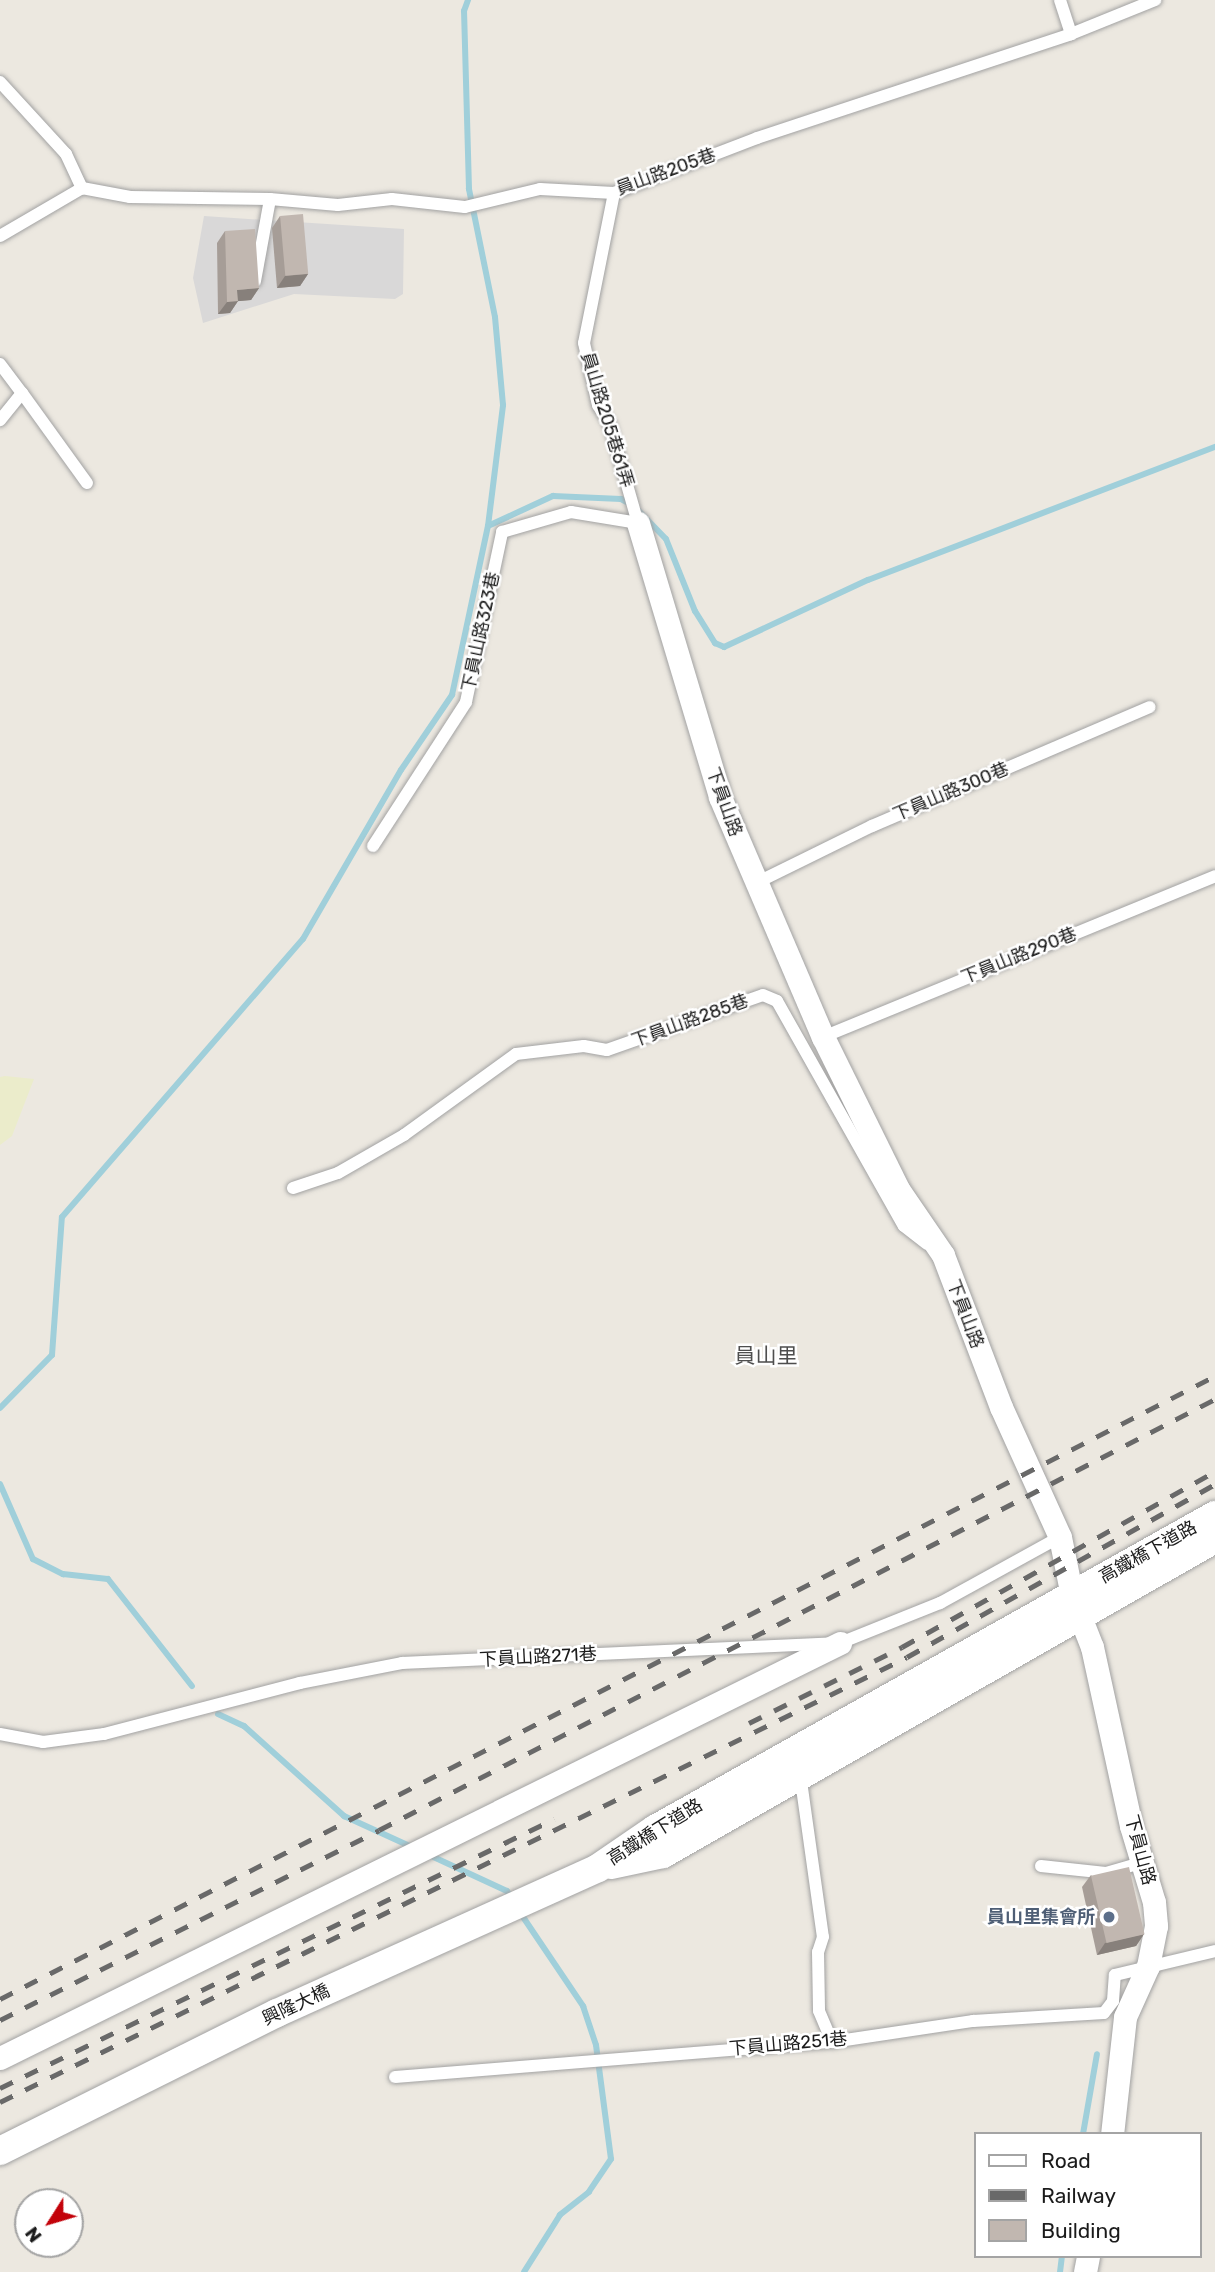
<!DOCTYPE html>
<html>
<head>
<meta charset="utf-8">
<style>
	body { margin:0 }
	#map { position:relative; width:1215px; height:2272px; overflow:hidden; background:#ece8e0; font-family:Rubik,"Noto Sans TC",sans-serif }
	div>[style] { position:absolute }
	.residential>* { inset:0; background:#d9d8d8 }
	.farmland>* { inset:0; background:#ebeccb }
	.stream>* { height:6px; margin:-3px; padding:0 3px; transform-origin:3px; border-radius:3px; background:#a0cfda }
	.roads { filter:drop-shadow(0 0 2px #a2a2a2) drop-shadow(0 0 2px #a2a2a2) }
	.service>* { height:12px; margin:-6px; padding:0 6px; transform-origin:6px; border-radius:6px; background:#fff }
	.minor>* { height:23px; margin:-11.5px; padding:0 11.5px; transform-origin:11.5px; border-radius:11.5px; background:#fff }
	.tertiary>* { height:28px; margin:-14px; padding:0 14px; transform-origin:14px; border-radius:14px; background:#fff }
	.rail>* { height:5px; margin-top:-2.5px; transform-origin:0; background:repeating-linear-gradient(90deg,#696969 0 14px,transparent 0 28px) }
	.wall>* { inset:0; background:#a69d97 }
	.shaded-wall>* { inset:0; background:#87807b }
	.building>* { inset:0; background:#c1b7b0; transform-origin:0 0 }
	.dots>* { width:19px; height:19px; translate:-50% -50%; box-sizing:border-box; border:4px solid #fff; border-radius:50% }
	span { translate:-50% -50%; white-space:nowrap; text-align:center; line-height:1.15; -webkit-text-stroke:5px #fff; paint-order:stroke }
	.street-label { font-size:18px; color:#1b1b1b }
	.service-label { font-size:18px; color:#4e5e75; font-weight:700 }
	.right { translate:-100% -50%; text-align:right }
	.quarter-label { font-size:21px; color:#4e4e4e }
	.legend { position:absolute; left:974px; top:2132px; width:228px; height:126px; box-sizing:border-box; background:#fff; border:2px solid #a4a4a4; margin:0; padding:9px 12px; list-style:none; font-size:21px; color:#1b1b1b }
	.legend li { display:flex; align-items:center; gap:14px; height:35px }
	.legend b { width:35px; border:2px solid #a4a4a4 }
	.north { position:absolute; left:14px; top:2188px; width:70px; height:70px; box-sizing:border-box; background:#fff; border:2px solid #a4a4a4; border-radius:50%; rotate:233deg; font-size:19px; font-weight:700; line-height:28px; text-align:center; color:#1b1b1b }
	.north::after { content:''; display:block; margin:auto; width:24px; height:32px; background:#c3020a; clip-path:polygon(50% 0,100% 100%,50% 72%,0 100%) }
</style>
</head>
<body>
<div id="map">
	<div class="residential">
		<div style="clip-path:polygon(204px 216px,404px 229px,403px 294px,395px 299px,294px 294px,203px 323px,193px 278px)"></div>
	</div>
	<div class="farmland">
		<div style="clip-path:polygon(5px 1076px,34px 1079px,12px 1136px,0 1145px,0 1077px)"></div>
	</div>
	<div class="stream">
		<div style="left:488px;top:526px;width:72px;rotate:-24.8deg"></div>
		<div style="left:553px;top:496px;width:68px;rotate:2.5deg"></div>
		<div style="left:621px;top:499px;width:15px;rotate:28deg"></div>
		<div style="left:634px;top:506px;width:46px;rotate:45.9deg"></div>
		<div style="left:666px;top:539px;width:78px;rotate:68.1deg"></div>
		<div style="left:695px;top:611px;width:38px;rotate:58deg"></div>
		<div style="left:715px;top:643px;width:10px;rotate:24deg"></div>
		<div style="left:724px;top:647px;width:159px;rotate:-25deg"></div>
		<div style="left:868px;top:580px;width:372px;rotate:-21deg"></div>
		<div style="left:0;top:1408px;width:74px;rotate:-45.5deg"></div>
		<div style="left:52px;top:1355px;width:138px;rotate:-85.9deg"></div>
		<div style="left:62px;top:1217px;width:368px;rotate:-49.1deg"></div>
		<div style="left:303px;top:939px;width:195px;rotate:-59.9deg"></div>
		<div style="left:401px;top:770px;width:91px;rotate:-55.8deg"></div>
		<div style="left:452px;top:695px;width:173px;rotate:-78deg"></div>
		<div style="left:488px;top:526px;width:122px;rotate:-82.9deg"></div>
		<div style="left:503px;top:405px;width:88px;rotate:-95.2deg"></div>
		<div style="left:495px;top:317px;width:131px;rotate:-101.5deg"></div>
		<div style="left:469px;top:189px;width:178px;rotate:-91.6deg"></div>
		<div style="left:464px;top:11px;width:12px;rotate:-70deg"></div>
		<div style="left:0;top:1484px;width:82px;rotate:66.3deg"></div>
		<div style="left:33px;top:1559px;width:34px;rotate:27deg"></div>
		<div style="left:63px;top:1574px;width:45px;rotate:6.3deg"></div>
		<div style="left:108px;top:1579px;width:136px;rotate:51.9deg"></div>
		<div style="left:218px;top:1714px;width:29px;rotate:25deg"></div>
		<div style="left:244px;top:1726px;width:135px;rotate:42deg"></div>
		<div style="left:344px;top:1816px;width:77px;rotate:24.6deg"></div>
		<div style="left:427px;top:1854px;width:88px;rotate:24.8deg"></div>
		<div style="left:507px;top:1891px;width:9px;rotate:58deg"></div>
		<div style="left:519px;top:1911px;width:115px;rotate:56deg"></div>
		<div style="left:583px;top:2006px;width:41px;rotate:71.6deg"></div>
		<div style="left:596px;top:2045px;width:115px;rotate:82.5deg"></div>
		<div style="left:611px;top:2159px;width:40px;rotate:124deg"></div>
		<div style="left:589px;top:2192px;width:37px;rotate:142deg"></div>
		<div style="left:560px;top:2215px;width:67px;rotate:122.3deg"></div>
		<div style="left:1083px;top:2134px;width:81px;rotate:-80.1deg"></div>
		<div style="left:1060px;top:2272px;width:16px;rotate:-83deg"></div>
	</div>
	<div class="roads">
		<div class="service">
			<div style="left:1060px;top:0;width:36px;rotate:72deg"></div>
			<div style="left:0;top:82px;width:98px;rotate:47.5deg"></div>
			<div style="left:66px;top:154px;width:38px;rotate:65deg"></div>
			<div style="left:614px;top:193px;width:153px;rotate:101.3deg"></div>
			<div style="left:584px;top:343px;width:64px;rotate:77.3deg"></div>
			<div style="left:598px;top:405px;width:23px;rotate:59deg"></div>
			<div style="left:610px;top:425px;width:102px;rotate:74.1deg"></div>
			<div style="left:0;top:236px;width:95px;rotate:-30.3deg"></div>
			<div style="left:82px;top:188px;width:49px;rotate:10.6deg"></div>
			<div style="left:130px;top:197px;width:140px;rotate:0.8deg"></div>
			<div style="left:270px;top:199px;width:68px;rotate:5deg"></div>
			<div style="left:338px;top:205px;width:54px;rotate:-6.3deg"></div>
			<div style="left:392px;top:199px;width:73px;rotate:6.3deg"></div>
			<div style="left:465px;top:207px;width:77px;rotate:-13.5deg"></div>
			<div style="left:540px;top:189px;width:74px;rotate:3.1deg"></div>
			<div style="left:614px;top:193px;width:153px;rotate:-21deg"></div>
			<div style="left:757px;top:138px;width:331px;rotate:-18.3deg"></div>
			<div style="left:1071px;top:34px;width:91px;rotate:-22deg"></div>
			<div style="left:255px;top:281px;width:83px;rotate:-79.6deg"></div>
			<div style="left:0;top:364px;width:36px;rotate:53deg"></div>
			<div style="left:22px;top:393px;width:35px;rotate:129deg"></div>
			<div style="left:22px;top:393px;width:111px;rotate:54.2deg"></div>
			<div style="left:373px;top:846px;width:171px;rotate:-57.1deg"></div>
			<div style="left:466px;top:702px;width:174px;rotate:-78deg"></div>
			<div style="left:502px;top:532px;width:72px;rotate:-16.2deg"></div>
			<div style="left:571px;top:512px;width:68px;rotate:9.3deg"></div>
			<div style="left:756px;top:883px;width:129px;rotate:-26.2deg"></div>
			<div style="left:872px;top:826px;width:302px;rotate:-23.2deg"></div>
			<div style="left:823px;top:1037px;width:424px;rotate:-22.3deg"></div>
			<div style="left:293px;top:1188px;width:47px;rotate:-18.4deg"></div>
			<div style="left:338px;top:1173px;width:76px;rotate:-29.9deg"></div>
			<div style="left:404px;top:1135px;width:138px;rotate:-35.9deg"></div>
			<div style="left:516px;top:1054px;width:68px;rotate:-6.7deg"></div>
			<div style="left:584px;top:1046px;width:23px;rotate:10deg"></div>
			<div style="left:607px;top:1050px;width:165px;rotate:-19.4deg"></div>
			<div style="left:763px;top:995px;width:15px;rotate:23deg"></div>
			<div style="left:777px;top:1001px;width:258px;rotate:60.6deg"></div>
			<div style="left:904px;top:1226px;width:29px;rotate:38deg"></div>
			<div style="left:0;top:1734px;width:44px;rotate:10.5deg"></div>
			<div style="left:43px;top:1742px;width:62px;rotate:-7.5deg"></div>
			<div style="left:104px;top:1734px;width:203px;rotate:-14.6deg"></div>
			<div style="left:300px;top:1683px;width:104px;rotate:-11.1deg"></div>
			<div style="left:402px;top:1663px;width:438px;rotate:-2.6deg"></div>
			<div style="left:840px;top:1643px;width:108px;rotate:-21.8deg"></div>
			<div style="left:940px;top:1603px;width:137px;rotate:-28.8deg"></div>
			<div style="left:802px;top:1788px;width:150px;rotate:82deg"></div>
			<div style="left:823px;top:1937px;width:16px;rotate:108deg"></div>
			<div style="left:818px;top:1952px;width:59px;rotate:89deg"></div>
			<div style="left:819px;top:2011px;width:34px;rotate:67deg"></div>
			<div style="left:1041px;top:1866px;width:65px;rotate:6.1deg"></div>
			<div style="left:1106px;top:1873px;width:36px;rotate:-16deg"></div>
			<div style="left:395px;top:2077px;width:438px;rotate:-4.6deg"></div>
			<div style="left:832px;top:2042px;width:143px;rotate:-8.5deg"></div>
			<div style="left:973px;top:2021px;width:131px;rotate:-3.5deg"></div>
			<div style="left:1104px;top:2013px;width:15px;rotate:-53deg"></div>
			<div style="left:1113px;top:2001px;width:26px;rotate:-86deg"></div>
			<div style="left:1115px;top:1975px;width:103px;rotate:-13.5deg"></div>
		</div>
		<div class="minor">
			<div style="left:638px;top:523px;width:286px;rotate:73.3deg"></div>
			<div style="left:720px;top:797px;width:261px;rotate:66.8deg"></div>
			<div style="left:823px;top:1037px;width:169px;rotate:63.7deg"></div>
			<div style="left:898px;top:1189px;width:80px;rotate:55.7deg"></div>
			<div style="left:943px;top:1255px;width:163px;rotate:69.1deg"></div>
			<div style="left:1001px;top:1407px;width:143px;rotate:65.6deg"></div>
			<div style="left:1060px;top:1537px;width:60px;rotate:78.5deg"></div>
			<div style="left:1072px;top:1596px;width:55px;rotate:68.6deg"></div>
			<div style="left:1092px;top:1647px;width:183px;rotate:77.7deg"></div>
			<div style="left:1131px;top:1826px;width:79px;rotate:73.2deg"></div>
			<div style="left:1154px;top:1902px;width:24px;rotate:85deg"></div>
			<div style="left:1156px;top:1926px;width:41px;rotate:101.3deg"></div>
			<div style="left:1148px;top:1966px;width:56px;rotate:114.3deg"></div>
			<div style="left:1125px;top:2017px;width:118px;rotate:96.3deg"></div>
			<div style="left:0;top:2058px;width:937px;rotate:-26.29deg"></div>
			<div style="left:1085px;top:2272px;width:16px;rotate:-79deg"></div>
		</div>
		<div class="tertiary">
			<div style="left:611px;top:1865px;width:53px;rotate:-11.9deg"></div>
			<div style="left:663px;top:1854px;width:636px;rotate:-29.71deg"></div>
			<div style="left:0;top:2151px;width:309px;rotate:-26.5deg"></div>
			<div style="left:277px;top:2013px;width:352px;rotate:-24.3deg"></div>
			<div style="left:598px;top:1868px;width:69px;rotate:-34.4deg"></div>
			<div style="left:655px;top:1829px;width:642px;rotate:-29.28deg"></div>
		</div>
	</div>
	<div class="rail">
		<div style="left:749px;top:1723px;width:171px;rotate:-26.4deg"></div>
		<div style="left:902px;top:1647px;width:359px;rotate:-29.3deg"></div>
		<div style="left:0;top:1999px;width:1365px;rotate:-27.15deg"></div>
		<div style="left:0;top:2020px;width:424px;rotate:-26.6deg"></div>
		<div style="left:379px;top:1830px;width:941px;rotate:-27.27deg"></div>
		<div style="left:0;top:2088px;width:616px;rotate:-25.9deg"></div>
		<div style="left:0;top:2102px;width:1010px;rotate:-26.13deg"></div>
		<div style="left:907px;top:1657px;width:353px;rotate:-29.3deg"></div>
	</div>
	<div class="wall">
		<div style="clip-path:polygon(280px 216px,308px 274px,300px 286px,277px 288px,272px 228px)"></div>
		<div style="clip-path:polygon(225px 231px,259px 288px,251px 300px,238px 301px,230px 313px,218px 314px,217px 243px)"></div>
		<div style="clip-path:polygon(1091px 1875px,1144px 1934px,1136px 1946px,1097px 1955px,1082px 1887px)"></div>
	</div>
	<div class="shaded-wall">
		<div style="clip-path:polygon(308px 274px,300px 286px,277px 288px,285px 276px)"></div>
		<div style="clip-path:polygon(259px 288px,251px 300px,229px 302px,237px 290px)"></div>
		<div style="clip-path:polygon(238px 301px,230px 313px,218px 314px,227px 302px)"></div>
		<div style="clip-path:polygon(1144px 1934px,1136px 1946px,1097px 1955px,1105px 1943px)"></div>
	</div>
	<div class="building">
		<div style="left:303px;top:214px;width:60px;height:23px;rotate:85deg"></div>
		<div style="clip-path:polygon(255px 229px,259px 288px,237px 290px,238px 301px,227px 302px,225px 231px)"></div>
		<div style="left:1129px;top:1867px;width:69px;height:39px;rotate:77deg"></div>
	</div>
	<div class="dots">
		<div style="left:1109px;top:1917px;background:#5c6f8a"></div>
	</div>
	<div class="street-label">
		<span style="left:666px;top:172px;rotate:-20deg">員山路205巷</span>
		<span style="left:607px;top:420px;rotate:73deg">員山路205巷61弄</span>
		<span style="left:481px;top:632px;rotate:-78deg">下員山路323巷</span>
		<span style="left:951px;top:792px;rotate:-23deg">下員山路300巷</span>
		<span style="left:724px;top:802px;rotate:70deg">下員山路</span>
		<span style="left:1019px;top:956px;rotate:-22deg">下員山路290巷</span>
		<span style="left:690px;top:1021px;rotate:-20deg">下員山路285巷</span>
		<span style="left:965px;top:1314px;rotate:69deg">下員山路</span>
		<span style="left:1148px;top:1552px;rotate:-29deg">高鐵橋下道路</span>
		<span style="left:538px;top:1657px;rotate:-3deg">下員山路271巷</span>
		<span style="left:655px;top:1832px;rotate:-32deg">高鐵橋下道路</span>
		<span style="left:1140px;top:1850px;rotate:75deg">下員山路</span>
		<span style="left:296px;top:2005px;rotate:-25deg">興隆大橋</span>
		<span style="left:788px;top:2044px;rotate:-5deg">下員山路251巷</span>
	</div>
	<div class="service-label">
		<span class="right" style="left:1095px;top:1917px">員山里集會所</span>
	</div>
	<div class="quarter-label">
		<span style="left:766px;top:1356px">員山里</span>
	</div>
	<ul class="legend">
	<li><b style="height:9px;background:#fff"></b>Road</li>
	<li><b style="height:9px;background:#696969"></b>Railway</li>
	<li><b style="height:19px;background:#c1b7b0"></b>Building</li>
	</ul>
	<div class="north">N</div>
</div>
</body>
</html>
